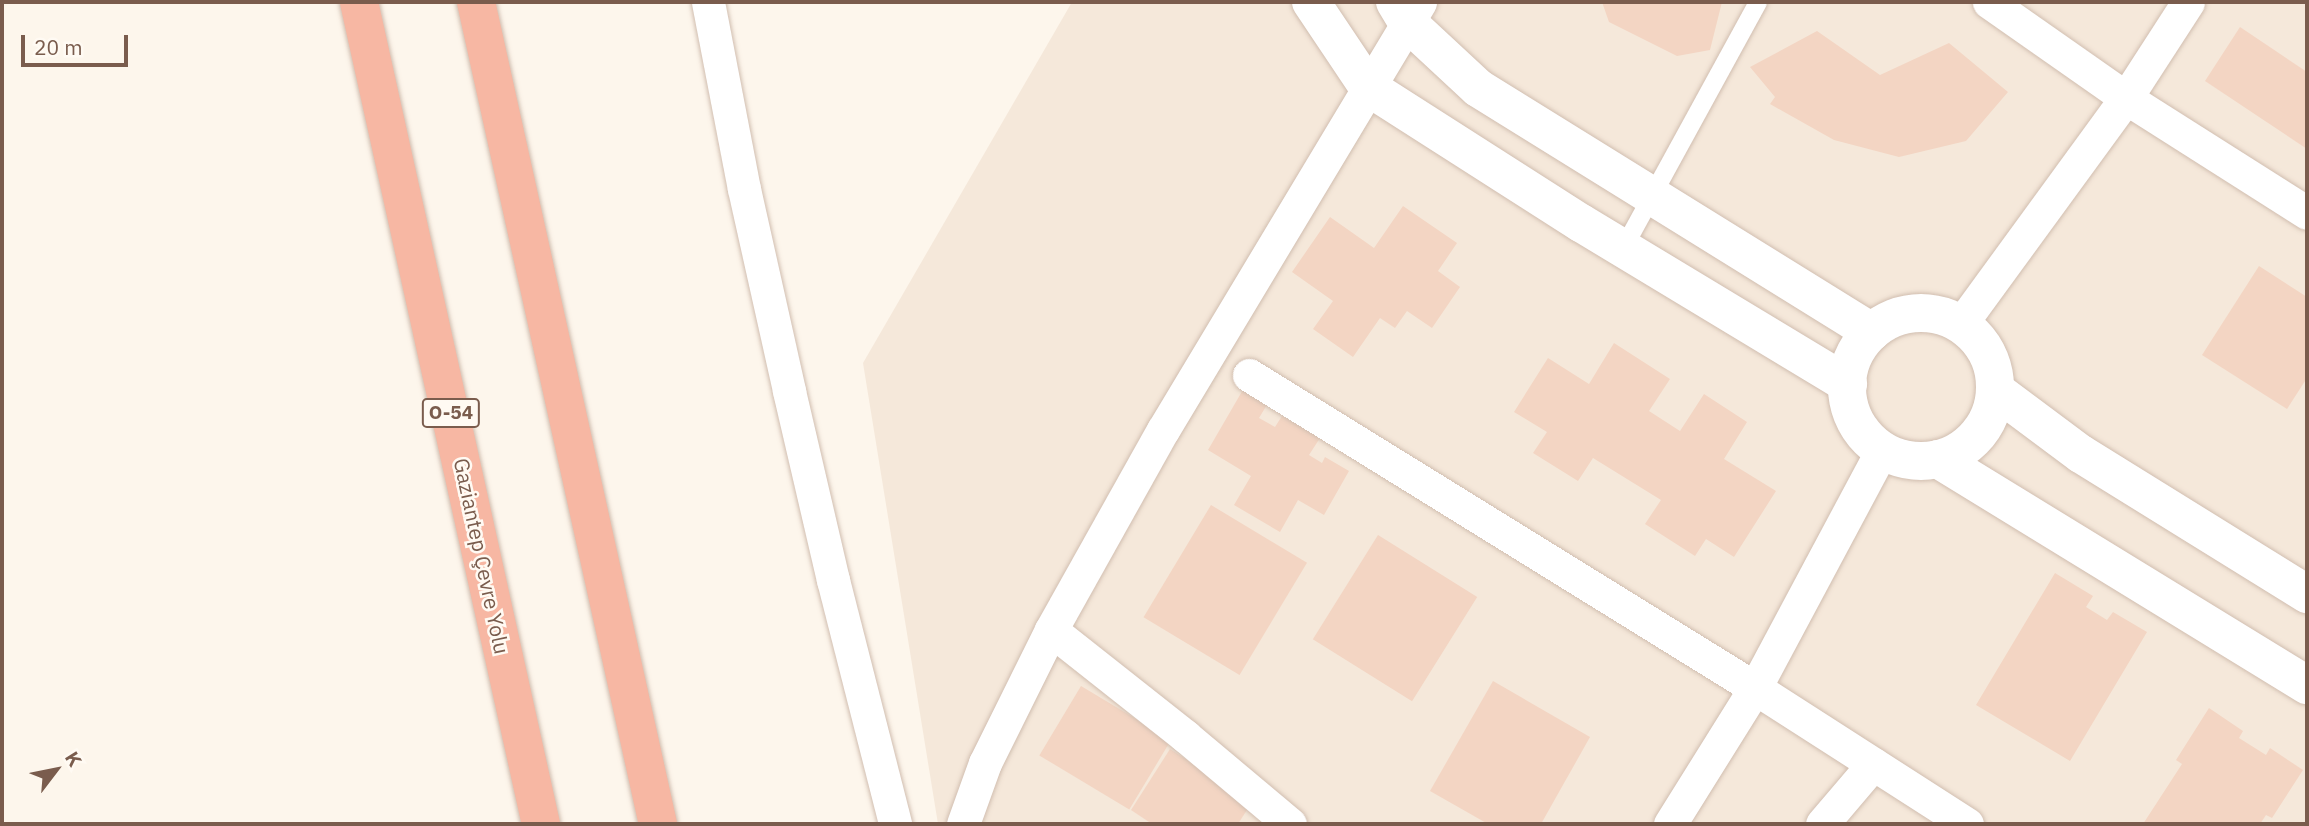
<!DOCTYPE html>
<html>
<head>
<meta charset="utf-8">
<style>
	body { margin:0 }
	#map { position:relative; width:2309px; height:826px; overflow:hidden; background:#fdf6ec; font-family:"IBM Plex Sans",sans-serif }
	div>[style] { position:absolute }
	.residential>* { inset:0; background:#f5e8da }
	.building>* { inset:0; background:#f3d5c3; transform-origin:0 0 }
	.roads { filter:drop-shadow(0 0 2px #d1beb0) drop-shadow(0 0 2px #d1beb0) }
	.service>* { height:18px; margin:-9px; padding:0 9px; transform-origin:9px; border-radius:9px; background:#fff }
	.minor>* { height:33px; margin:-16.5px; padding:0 16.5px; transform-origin:16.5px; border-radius:16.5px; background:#fff }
	.tertiary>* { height:38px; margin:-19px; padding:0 19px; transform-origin:19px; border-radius:19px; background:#fff }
	.tertiary>.ring { margin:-19px; padding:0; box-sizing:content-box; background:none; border:38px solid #fff; border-radius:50% }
	.motorway>* { height:38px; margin:-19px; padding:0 19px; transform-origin:19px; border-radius:19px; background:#f7b7a3 }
	span { translate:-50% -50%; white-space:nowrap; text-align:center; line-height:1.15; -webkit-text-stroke:5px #fffaf3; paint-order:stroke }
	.shield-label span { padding:2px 5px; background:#fffaf3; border:2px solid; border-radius:5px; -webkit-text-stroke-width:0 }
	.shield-label { font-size:19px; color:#7a5c4d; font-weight:700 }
	.street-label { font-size:21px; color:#7a5c4d }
	.frame { position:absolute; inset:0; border:4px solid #7a5c4d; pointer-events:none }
	.north { position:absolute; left:21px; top:735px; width:70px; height:70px; -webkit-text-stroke:5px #fffaf3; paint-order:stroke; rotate:58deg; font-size:19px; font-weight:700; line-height:28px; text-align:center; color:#7a5c4d }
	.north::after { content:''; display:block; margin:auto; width:24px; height:32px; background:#7a5c4d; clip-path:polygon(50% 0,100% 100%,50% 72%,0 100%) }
	.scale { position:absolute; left:21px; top:35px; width:107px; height:32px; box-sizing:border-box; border:4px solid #7a5c4d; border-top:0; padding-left:9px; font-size:21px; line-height:24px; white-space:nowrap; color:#7a5c4d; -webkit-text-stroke:5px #fffaf3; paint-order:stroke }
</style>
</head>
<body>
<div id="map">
	<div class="residential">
		<div style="clip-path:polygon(1072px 2px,2307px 2px,2307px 824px,938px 824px,863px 363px)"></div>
	</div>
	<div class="building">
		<div style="clip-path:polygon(1602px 2px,1722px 2px,1710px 50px,1677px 56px,1609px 22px)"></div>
		<div style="clip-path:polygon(2240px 27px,2307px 72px,2307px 149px,2205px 81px)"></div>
		<div style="clip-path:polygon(1817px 31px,1880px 75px,1949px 43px,2008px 92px,1966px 141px,1899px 157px,1834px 140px,1770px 104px,1775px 97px,1750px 67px)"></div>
		<div style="clip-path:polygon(1403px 206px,1457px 243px,1438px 271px,1460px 287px,1432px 328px,1407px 311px,1395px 328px,1380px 318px,1353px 357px,1313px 329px,1333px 301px,1292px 272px,1330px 217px,1374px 248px)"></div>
		<div style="clip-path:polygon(2259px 266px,2307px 297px,2307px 378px,2287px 409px,2202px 355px)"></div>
		<div style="clip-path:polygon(1614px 343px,1670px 379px,1649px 411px,1680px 431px,1704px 394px,1747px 422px,1724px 459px,1776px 491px,1734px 557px,1706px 539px,1695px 556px,1645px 524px,1661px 500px,1593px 458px,1578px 481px,1533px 453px,1547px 432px,1514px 412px,1548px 358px,1589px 384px)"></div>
		<div style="clip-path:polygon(1244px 388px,1268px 403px,1259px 418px,1275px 427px,1282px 416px,1320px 438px,1309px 455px,1322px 463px,1325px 457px,1349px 471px,1324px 515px,1298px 500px,1280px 532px,1234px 505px,1251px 476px,1208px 450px)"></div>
		<div style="left:1211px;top:505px;width:112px;height:131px;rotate:31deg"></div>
		<div style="left:1378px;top:535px;width:117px;height:123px;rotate:32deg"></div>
		<div style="clip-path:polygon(2055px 573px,2093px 596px,2086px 607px,2107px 620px,2113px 612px,2147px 632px,2070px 761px,1976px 705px)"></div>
		<div style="clip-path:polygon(1493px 681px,1590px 737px,1541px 824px,1488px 824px,1430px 791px)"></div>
		<div style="left:1081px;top:686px;width:105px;height:81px;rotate:31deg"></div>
		<div style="clip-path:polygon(2209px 708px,2243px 731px,2239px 738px,2266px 755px,2270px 748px,2303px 770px,2272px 818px,2266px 815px,2260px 824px,2143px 824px,2182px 764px,2176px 760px)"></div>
		<div style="clip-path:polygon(1170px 749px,1252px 802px,1238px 824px,1152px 824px,1131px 810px)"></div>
	</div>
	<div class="roads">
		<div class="service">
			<div style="left:1623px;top:249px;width:281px;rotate:-61.3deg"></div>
		</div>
		<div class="minor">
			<div style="left:708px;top:2px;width:190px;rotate:79.1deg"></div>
			<div style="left:744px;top:189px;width:207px;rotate:77.4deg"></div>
			<div style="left:789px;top:391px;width:194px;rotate:76.9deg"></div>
			<div style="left:833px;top:580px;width:252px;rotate:75.7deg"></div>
			<div style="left:1989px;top:2px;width:167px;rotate:35deg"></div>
			<div style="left:2126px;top:98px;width:214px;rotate:32.4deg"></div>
			<div style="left:1961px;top:324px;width:280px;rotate:-53.9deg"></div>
			<div style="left:2126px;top:98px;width:114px;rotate:-57.1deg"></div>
			<div style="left:1249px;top:375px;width:595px;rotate:31.74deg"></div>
			<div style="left:1755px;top:688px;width:252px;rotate:32.7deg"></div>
			<div style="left:1051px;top:630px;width:171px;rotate:38.3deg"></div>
			<div style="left:1185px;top:736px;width:137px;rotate:40deg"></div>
			<div style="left:963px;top:824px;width:65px;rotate:-70.2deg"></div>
			<div style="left:985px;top:763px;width:148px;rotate:-63.6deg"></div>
			<div style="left:1051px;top:630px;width:229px;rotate:-60.8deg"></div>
			<div style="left:1163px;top:430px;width:499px;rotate:-59deg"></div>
			<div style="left:1670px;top:824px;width:160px;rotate:-58deg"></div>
			<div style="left:1755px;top:688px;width:270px;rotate:-61.9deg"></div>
			<div style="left:1822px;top:824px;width:79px;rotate:-49.6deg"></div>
		</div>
		<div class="tertiary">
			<div style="left:1311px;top:2px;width:102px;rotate:56.2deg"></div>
			<div style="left:1368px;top:87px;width:253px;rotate:32.6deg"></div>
			<div style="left:1581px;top:223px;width:312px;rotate:31.1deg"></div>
			<div style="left:1395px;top:2px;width:23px;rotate:59deg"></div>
			<div style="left:1407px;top:22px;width:97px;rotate:42.9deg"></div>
			<div style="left:1478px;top:88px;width:463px;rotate:31.8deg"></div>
			<div class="ring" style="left:1847px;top:313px;width:110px;height:110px"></div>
			<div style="left:1995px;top:390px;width:107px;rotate:36.7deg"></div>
			<div style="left:2081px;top:454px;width:266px;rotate:31.8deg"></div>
			<div style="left:1938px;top:459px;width:433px;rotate:31.5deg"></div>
		</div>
		<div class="motorway">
			<div style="left:359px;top:2px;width:842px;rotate:77.52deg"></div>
			<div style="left:476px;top:2px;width:842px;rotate:77.52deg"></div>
		</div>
	</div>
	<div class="shield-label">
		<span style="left:451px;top:413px">O-54</span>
	</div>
	<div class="street-label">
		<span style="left:482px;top:556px;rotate:78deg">Gaziantep Çevre Yolu</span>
	</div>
	<div class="frame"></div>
	<div class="north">K</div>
	<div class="scale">20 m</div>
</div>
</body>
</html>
